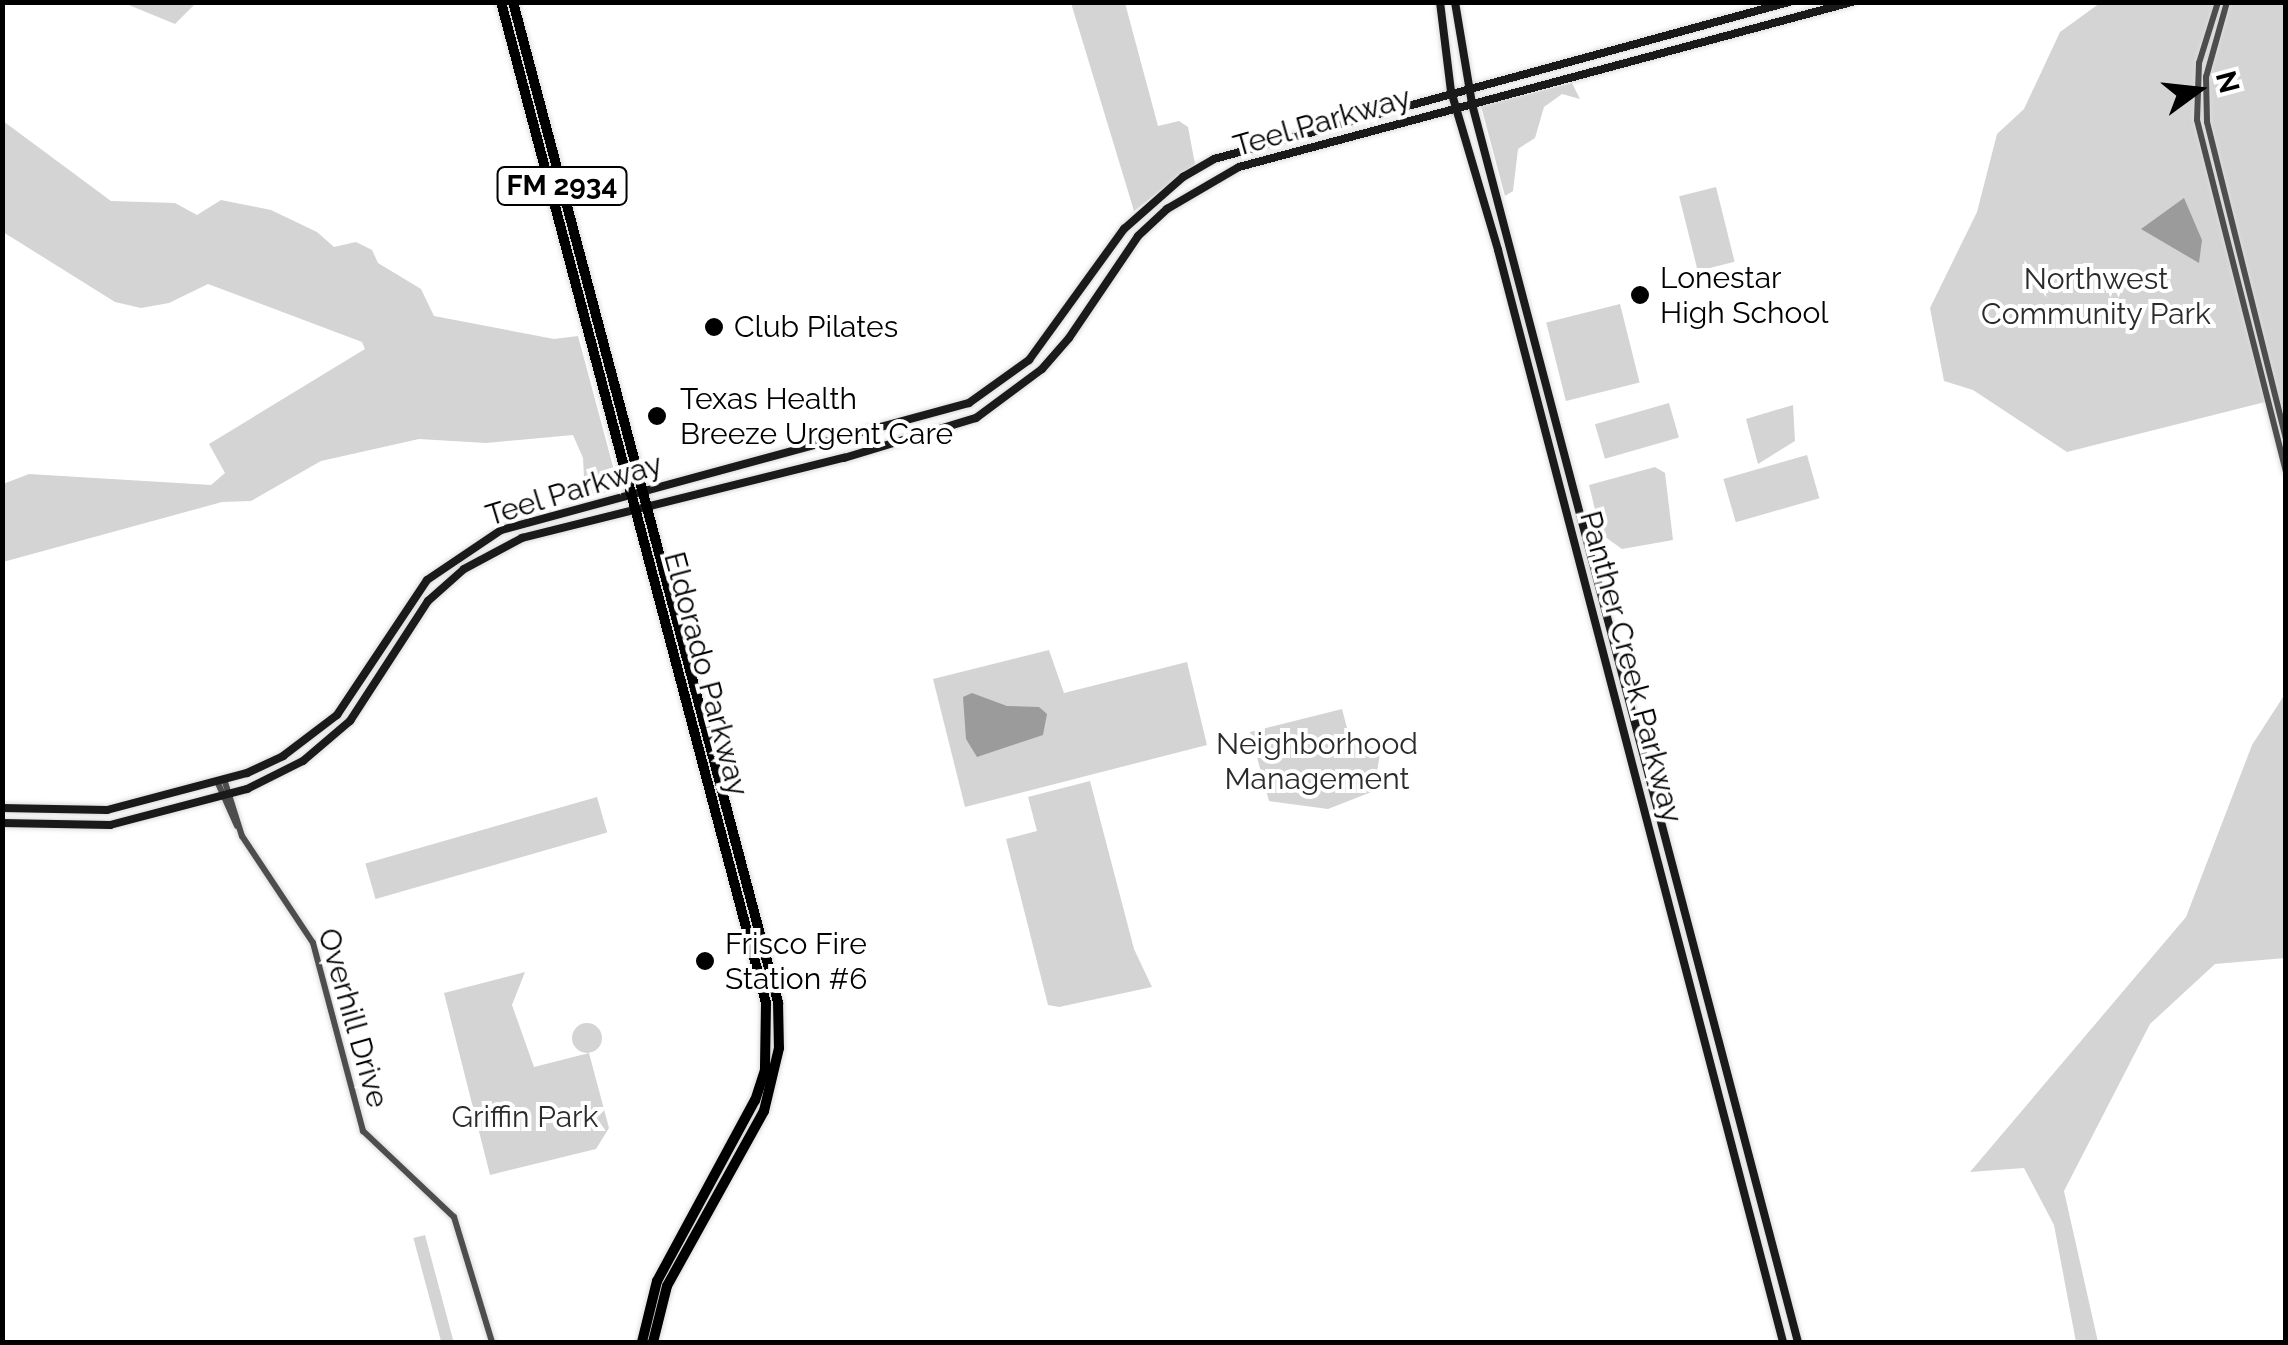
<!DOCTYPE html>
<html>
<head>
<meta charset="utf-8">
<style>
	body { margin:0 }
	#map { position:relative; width:2288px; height:1345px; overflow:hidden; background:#fff; font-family:Raleway,sans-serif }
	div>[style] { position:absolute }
	.green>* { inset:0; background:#d4d4d4; transform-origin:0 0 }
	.round { border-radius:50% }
	.water>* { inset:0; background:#9b9b9b }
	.roads { filter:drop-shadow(0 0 2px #dbdbdb) drop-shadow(0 0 2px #dbdbdb) }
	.tertiary>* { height:6px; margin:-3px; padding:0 3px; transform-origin:3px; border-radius:3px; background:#4d4d4d }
	.secondary>* { height:8px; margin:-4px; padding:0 4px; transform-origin:4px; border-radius:4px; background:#1a1a1a }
	.primary>* { height:10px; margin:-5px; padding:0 5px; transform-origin:5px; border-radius:5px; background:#000 }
	.dots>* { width:28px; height:28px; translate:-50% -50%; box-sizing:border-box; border:5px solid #fff; border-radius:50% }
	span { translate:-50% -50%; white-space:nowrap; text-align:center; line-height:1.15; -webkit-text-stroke:8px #fff; paint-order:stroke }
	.shield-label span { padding:2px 8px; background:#fff; border:2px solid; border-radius:8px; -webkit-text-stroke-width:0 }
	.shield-label { font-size:28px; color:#000; font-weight:700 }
	.street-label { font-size:30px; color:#000 }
	.poi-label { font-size:30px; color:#000 }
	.left { translate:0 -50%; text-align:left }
	.park-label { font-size:30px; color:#2b2b2b }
	.frame { position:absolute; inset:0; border:5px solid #000; pointer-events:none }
	.north { position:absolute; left:2148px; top:40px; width:100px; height:100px; -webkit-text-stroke:8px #fff; paint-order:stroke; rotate:75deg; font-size:28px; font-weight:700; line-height:40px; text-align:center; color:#000 }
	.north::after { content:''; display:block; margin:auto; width:35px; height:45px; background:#000; clip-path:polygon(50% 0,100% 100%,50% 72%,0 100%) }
</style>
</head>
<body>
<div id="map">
	<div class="green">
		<div style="clip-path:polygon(124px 3px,196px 3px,175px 24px)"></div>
		<div style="clip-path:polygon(1071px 3px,1125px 3px,1158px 126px,1179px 121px,1188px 127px,1195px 164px,1134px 211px)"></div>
		<div style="clip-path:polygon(2100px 3px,2285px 3px,2285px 445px,2281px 405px,2245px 286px,2273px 400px,2067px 452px,1973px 390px,1944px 381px,1930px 308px,1977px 212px,1997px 134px,2024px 109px,2060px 32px)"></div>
		<div style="clip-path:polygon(1572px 83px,1580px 99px,1562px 94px,1544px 107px,1535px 138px,1518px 149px,1513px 191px,1505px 196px,1481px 106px)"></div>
		<div style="clip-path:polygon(3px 121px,111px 201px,175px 203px,197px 215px,221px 200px,271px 210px,317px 232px,334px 247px,356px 242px,372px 250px,378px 263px,421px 289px,434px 316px,554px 339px,578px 336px,619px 489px,585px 498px,583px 458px,573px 435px,486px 443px,419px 439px,321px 461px,251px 501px,222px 502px,3px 562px,3px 484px,29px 474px,211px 485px,225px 473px,209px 444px,365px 349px,362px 342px,208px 284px,169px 303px,141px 308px,115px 302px,3px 232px)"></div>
		<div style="left:1716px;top:187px;width:77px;height:38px;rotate:76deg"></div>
		<div style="left:1620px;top:304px;width:81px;height:76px;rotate:76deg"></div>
		<div style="left:1669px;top:403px;width:36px;height:77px;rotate:74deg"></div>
		<div style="clip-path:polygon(1793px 405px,1795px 441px,1758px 464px,1746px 419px)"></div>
		<div style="left:1807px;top:455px;width:45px;height:87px;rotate:74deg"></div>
		<div style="clip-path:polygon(1655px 467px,1665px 473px,1673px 540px,1622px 549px,1601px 534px,1589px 485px)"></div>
		<div style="clip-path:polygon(1049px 650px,1064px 693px,1187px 662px,1207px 745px,965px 807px,933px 679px)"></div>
		<div style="clip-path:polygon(2285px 694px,2285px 958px,2215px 964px,2150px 1024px,2064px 1191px,2098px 1342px,2076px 1342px,2054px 1225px,2024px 1168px,1970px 1172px,2186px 917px,2252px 745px)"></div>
		<div style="clip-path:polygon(1342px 709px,1347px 728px,1380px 753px,1374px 791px,1328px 809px,1269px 801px,1250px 732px)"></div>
		<div style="clip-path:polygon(1090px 781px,1134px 949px,1152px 987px,1059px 1007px,1048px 1005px,1006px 839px,1037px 831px,1028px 797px)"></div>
		<div style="left:597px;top:797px;width:37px;height:241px;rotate:74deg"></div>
		<div style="clip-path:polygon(525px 972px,512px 1005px,534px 1067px,589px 1053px,609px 1128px,596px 1149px,490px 1175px,444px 993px)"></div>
		<div class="round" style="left:572px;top:1023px;width:30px;height:30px"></div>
		<div style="left:425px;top:1235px;width:111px;height:12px;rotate:75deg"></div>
	</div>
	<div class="water">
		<div style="clip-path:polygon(2184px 198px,2202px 240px,2199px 263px,2141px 229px)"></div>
		<div style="clip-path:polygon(972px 693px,1007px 706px,1039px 707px,1047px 714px,1043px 735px,977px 757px,966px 739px,963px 697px)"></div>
	</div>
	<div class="roads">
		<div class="tertiary">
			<div style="left:2218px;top:2px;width:64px;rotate:107.3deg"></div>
			<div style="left:2199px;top:63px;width:57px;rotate:92deg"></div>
			<div style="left:2197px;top:120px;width:363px;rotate:75.8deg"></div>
			<div style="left:2227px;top:2px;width:78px;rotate:105.6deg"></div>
			<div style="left:2206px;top:77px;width:45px;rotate:88.7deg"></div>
			<div style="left:2207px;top:122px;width:328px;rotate:76deg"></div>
			<div style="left:224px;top:779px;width:60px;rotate:72.5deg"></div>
			<div style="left:242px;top:836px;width:128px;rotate:56.4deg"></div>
			<div style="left:313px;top:943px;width:195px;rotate:75.1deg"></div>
			<div style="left:363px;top:1131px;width:125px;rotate:43.4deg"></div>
			<div style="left:454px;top:1217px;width:131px;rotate:73.1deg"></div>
			<div style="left:217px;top:781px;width:49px;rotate:66deg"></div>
		</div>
		<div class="secondary">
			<div style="left:1440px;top:2px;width:90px;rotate:83deg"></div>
			<div style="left:1451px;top:91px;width:166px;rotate:73.5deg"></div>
			<div style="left:1498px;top:250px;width:1129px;rotate:75.37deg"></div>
			<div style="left:1455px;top:2px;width:103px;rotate:80.5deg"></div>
			<div style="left:1472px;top:104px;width:1280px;rotate:75.25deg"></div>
			<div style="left:2px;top:808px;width:105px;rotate:1.1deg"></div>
			<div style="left:107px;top:810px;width:145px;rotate:-14.8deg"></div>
			<div style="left:247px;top:773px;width:40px;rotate:-25deg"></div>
			<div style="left:283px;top:756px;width:68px;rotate:-37.2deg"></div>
			<div style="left:337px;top:715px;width:162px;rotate:-56.3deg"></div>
			<div style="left:427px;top:580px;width:89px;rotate:-34deg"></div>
			<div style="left:501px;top:530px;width:485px;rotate:-15.2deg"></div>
			<div style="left:969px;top:403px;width:74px;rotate:-35.6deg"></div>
			<div style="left:1029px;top:360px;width:162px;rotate:-54.1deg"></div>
			<div style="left:1124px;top:229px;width:79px;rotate:-41.4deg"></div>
			<div style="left:1183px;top:177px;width:36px;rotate:-30deg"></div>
			<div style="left:1214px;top:159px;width:596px;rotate:-15.27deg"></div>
			<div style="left:2px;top:823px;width:108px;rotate:1.1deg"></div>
			<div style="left:110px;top:825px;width:142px;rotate:-14.7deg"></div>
			<div style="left:247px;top:789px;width:63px;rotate:-26.6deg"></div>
			<div style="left:303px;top:761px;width:62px;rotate:-40.4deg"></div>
			<div style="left:350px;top:721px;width:143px;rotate:-57deg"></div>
			<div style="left:428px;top:601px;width:48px;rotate:-41.6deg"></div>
			<div style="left:464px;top:569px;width:66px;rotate:-28.1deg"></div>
			<div style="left:522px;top:538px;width:332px;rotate:-14deg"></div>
			<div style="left:844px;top:458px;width:138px;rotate:-16.9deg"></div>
			<div style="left:976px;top:418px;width:82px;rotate:-36.6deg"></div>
			<div style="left:1042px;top:369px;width:41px;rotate:-48.9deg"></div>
			<div style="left:1069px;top:338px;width:123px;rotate:-55.9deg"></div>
			<div style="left:1138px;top:236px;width:40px;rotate:-43deg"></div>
			<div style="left:1167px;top:209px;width:83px;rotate:-30.3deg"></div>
			<div style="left:1239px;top:167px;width:635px;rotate:-15.07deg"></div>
		</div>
		<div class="primary">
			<div style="left:501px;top:2px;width:1035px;rotate:75.17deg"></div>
			<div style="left:766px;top:1003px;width:67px;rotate:90.9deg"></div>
			<div style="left:765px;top:1070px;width:32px;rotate:108deg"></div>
			<div style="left:755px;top:1100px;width:206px;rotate:118.4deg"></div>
			<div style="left:657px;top:1281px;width:63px;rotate:103.8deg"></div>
			<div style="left:513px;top:2px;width:1035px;rotate:75.16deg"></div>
			<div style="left:778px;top:1002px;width:46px;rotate:88.8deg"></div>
			<div style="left:779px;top:1048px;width:65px;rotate:103.4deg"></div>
			<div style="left:764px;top:1111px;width:200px;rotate:119deg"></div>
			<div style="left:667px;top:1286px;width:58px;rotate:104deg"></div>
		</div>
	</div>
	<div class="dots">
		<div style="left:1640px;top:295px;background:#000"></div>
		<div style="left:714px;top:327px;background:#000"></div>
		<div style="left:657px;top:416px;background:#000"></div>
		<div style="left:705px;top:961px;background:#000"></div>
	</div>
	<div class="shield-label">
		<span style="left:562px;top:186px">FM 2934</span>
	</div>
	<div class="street-label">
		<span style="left:1322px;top:122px;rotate:-16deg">Teel Parkway</span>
		<span style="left:574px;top:490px;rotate:-17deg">Teel Parkway</span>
		<span style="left:1631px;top:667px;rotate:75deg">Panther Creek Parkway</span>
		<span style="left:706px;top:674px;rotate:75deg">Eldorado Parkway</span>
		<span style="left:353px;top:1018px;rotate:74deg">Overhill Drive</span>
	</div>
	<div class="poi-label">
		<span class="left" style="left:1660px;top:295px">Lonestar<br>High School</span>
		<span class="left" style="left:734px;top:327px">Club Pilates</span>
		<span class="left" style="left:680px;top:416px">Texas Health<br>Breeze Urgent Care</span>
		<span class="left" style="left:725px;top:961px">Frisco Fire<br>Station #6</span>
	</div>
	<div class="park-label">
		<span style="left:2096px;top:296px">Northwest<br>Community Park</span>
		<span style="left:1317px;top:761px">Neighborhood<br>Management</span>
		<span style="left:525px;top:1117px">Griffin Park</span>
	</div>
	<div class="frame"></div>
	<div class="north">N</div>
</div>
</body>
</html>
